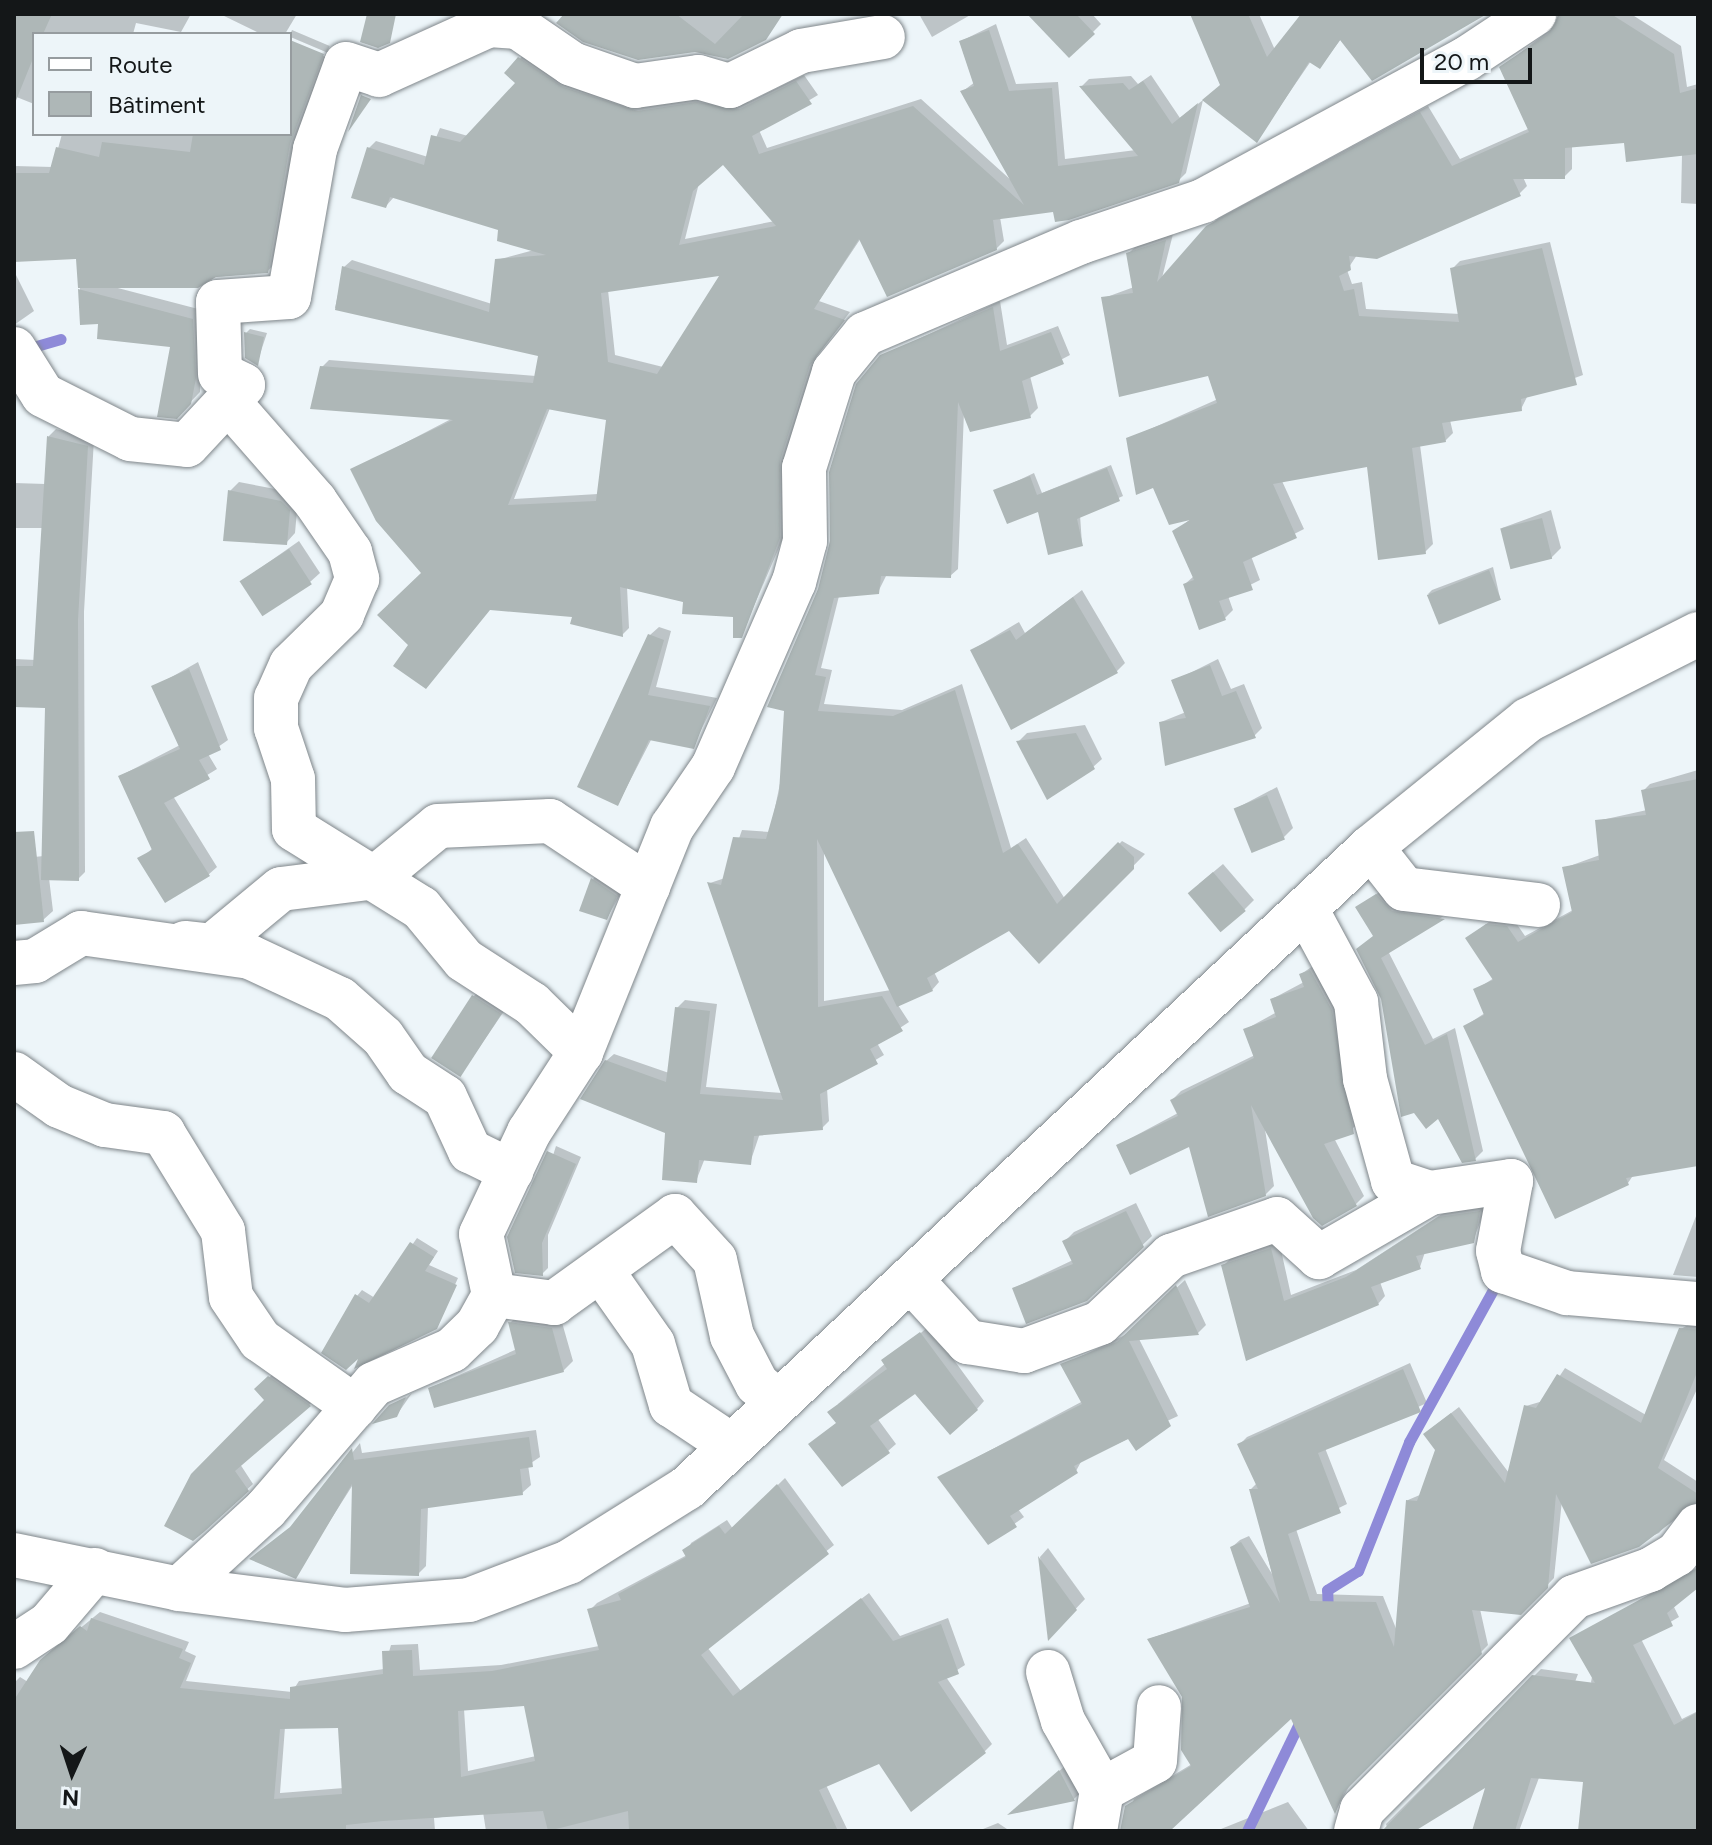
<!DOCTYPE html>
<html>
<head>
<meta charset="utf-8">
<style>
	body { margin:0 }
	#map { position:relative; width:1712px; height:1845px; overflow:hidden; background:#edf5f9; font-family:Figtree,sans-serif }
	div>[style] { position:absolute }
	.shadow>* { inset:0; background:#0003; transform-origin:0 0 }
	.stream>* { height:11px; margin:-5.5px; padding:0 5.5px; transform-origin:5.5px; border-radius:5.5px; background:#8e8ad8 }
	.building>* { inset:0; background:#aeb7b7; transform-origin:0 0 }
	.roads { filter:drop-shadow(0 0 2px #7f868a) drop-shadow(0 0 2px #7f868a) }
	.minor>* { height:44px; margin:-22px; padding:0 22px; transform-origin:22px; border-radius:22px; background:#fff }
	.highway>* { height:44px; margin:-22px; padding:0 22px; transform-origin:22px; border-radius:22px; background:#fff }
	span { translate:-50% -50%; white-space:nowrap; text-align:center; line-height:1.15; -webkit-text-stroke:6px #edf5f9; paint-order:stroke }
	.frame { position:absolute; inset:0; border:16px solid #141718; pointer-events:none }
	.legend { position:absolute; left:32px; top:32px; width:260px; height:104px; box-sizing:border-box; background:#edf5f9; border:2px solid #969c9f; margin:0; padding:10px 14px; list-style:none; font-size:24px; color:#141718 }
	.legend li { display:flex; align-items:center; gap:16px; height:40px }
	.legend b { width:40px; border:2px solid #969c9f }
	.north { position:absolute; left:32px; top:1733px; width:80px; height:80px; -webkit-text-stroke:6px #edf5f9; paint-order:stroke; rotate:183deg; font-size:22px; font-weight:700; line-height:32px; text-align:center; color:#141718 }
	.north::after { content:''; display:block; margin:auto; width:28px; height:36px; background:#141718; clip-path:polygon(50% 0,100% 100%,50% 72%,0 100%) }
	.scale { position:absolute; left:1420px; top:48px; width:112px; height:36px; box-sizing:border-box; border:4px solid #141718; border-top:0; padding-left:10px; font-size:24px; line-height:28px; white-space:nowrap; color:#141718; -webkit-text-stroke:6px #edf5f9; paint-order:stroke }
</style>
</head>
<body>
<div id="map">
	<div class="shadow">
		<div style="clip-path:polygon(14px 14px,191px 14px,181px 32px,136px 23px,133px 34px,34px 34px,34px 104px,14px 96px)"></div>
		<div style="clip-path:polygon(220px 14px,297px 14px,285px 34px,261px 34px)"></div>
		<div style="clip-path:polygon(567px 14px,772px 14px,727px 57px)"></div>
		<div style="clip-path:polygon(919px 14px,972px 14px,932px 37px)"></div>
		<div style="clip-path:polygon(1047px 14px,1092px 14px,1101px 24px,1071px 54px)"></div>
		<div style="clip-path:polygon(1193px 14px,1259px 14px,1275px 50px,1303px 14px,1486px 14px,1341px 39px,1320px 67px,1311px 61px,1257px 140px,1222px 84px)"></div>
		<div style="clip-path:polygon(1558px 14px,1631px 14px,1681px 46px,1687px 87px,1698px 84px,1698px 204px,1681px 203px,1682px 154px,1626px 140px,1572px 146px,1572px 169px,1564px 177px,1523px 177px,1527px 186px,1519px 194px,1357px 255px,1347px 270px,1352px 284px,1362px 282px,1366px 309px,1460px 314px,1452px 269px,1460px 261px,1550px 242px,1583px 375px,1528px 395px,1521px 409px,1450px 420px,1453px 433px,1445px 441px,1420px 445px,1433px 544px,1425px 552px,1368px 464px,1282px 481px,1304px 529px,1251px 556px,1260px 580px,1228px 596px,1233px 610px,1225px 618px,1185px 584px,1194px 576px,1174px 532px,1192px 518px,1154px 486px,1128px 439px,1218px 399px,1210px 374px,1104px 298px,1134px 287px,1128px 254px,1136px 246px,1173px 234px,1162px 278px,1217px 219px,1428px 106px,1460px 159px,1530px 128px,1502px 67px,1559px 23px)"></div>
		<div style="clip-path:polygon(evenodd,996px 24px,1016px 84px,1058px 82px,1065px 159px,1136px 150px,1082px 86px,1089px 79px,1131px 76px,1138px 84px,1151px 75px,1180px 118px,1203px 100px,1186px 173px,1178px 181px,1000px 217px,1004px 241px,996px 249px,861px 238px,819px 301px,850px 312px,817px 355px,787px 452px,787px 529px,741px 636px,735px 615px,627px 587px,629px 628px,622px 635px,574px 615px,491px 608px,411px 645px,423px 573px,353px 470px,453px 418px,322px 367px,329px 360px,536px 376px,540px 354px,335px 308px,344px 267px,352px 260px,492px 304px,497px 260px,534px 250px,501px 229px,394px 197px,386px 206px,368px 149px,376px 141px,428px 157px,440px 128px,468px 136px,518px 83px,507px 73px,527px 51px,749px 102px,804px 75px,818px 95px,759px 130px,767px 148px,921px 99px,1012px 181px,963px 91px,975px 82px,961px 41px,996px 24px,723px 162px,775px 221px,685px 239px,699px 183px,723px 162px,996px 24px,723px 273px,663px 367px,615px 355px,608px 290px,723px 273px,996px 24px,550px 408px,608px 418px,598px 494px,514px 499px,550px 408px)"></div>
		<div style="left:292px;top:30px;width:41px;height:7px;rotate:23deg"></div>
		<div style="clip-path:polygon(290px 42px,326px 57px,274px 264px,267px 272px,114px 287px,202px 310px,200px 392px,176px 417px,173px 345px,100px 322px,80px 290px,78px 257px,14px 260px,14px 166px,53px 167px,62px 134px,290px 134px)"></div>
		<div style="clip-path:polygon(14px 271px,34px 311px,14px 325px)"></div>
		<div style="clip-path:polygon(evenodd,1000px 301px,1007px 345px,1058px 326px,1070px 355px,1030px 376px,1038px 408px,1030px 416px,964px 411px,958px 569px,950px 576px,887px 574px,878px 592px,839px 596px,821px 668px,832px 670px,824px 704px,902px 710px,962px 684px,1011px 848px,1026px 838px,1065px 899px,1122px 841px,1145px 854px,1039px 962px,1009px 928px,934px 972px,939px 982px,932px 990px,898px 1005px,909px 1022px,877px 1043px,884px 1055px,827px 1088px,829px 1121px,822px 1128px,760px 1133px,750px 1163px,705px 1158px,696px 1181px,667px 1132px,606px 1061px,614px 1054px,669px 1073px,677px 1008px,685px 1000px,717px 1004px,706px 1087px,782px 1093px,710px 883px,725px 878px,742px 830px,770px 832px,820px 589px,882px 356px,1000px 301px,824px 848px,891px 990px,824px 1001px,824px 848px)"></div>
		<div style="clip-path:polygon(250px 329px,267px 333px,257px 363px,246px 333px)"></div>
		<div style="clip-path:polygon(56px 429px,94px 439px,84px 612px,85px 872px,78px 879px,49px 878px,53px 911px,43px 920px,14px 923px,14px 859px,44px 856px,47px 706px,14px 705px,14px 659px,36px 660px,45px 528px,14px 528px,14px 483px,46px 484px,49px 436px)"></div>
		<div style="clip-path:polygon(1111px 465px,1123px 496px,1080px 515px,1082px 544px,1039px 510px,996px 491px,1034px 473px,1042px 493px)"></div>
		<div style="clip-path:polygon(239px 482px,291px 492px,298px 500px,295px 533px,286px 543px,230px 491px)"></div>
		<div style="clip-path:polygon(1551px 510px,1561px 548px,1551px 558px,1502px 528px)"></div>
		<div style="clip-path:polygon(299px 541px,320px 573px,310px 582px,242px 581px)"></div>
		<div style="clip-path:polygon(1493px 567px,1500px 598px,1428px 594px,1432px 590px)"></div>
		<div style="clip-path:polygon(1082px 590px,1125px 663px,1116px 672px,972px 650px,1019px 622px,1025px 633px)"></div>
		<div style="clip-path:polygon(659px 627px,671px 631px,656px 687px,717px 698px,693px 746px,652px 738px,618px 804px,650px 635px)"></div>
		<div style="clip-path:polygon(1218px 659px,1231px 689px,1244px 684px,1262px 728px,1254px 736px,1161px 722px,1186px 712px,1174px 681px)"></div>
		<div style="clip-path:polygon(198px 662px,228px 740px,208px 754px,217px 769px,173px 796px,217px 867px,208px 875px,140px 859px,153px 848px,120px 776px,180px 745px,154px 687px)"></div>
		<div style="clip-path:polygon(1085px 725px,1102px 759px,1093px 767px,1019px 741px,1027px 733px)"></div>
		<div style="clip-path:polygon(1698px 770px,1698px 1161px,1634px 1174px,1628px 1183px,1465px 1026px,1485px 1013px,1475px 990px,1494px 978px,1468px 938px,1494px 918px,1514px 920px,1525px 936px,1573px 910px,1564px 868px,1600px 855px,1597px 821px,1647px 810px,1643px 791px,1650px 784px)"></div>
		<div style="clip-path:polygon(1277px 787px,1293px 828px,1284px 837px,1235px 809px)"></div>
		<div style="clip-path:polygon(1223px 864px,1254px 900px,1244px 910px,1199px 884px)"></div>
		<div style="clip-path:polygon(602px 870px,625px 886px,607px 918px,593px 879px)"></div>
		<div style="clip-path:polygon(1385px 888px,1450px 912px,1388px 951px,1433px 1039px,1455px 1028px,1483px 1151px,1475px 1159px,1439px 1116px,1415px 1110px,1375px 935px,1358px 907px)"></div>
		<div style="clip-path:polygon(1319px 962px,1340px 1000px,1362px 1123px,1334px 1138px,1364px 1196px,1355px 1205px,1264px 1123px,1274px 1186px,1265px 1195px,1190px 1145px,1118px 1145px,1178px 1113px,1172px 1100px,1181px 1091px,1255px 1055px,1246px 1029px,1277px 1012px,1272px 999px,1304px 982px,1301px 974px)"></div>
		<div style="clip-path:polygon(483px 987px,509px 1004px,461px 1074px,474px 996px)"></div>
		<div style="clip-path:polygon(556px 1146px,581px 1157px,548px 1235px,548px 1268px,542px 1274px,516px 1271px)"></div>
		<div style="clip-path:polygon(1136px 1203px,1152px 1236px,1085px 1300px,1014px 1288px,1073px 1260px,1064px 1242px,1074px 1232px)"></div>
		<div style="clip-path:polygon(1487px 1204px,1473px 1241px,1425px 1252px,1420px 1267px,1380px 1282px,1385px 1296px,1378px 1304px,1248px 1358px,1223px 1266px,1231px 1258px,1279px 1241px,1291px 1295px,1356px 1270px,1448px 1210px)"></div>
		<div style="clip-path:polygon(1698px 1211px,1698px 1277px,1673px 1275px)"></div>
		<div style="clip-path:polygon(417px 1238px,438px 1251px,429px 1265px,458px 1278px,436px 1327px,364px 1350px,357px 1296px,362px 1290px,375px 1298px)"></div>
		<div style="clip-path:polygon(1185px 1280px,1206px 1325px,1198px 1333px,1139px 1339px,1178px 1416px,1082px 1460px,1076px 1471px,1018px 1509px,1024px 1517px,988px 1543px,940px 1477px,1083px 1401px,1063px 1365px,1127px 1334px)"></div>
		<div style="clip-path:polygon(519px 1314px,561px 1319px,573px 1361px,563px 1371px,430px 1388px,517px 1349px,510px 1323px)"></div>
		<div style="clip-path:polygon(1698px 1319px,1698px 1387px,1664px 1460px,1698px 1482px,1698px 1503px,1688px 1501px,1659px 1533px,1592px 1562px,1562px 1500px,1554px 1578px,1520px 1613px,1480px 1609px,1488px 1645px,1351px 1783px,1336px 1810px,1291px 1716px,1166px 1831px,1122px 1831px,1134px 1799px,1192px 1764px,1184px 1696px,1149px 1639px,1251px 1603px,1232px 1547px,1240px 1540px,1249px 1536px,1272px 1574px,1251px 1489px,1257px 1483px,1240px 1444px,1247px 1437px,1410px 1363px,1427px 1403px,1325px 1448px,1347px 1504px,1296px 1529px,1317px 1594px,1383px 1596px,1397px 1631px,1408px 1500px,1422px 1494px,1437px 1450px,1433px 1427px,1459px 1407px,1509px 1473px,1526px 1406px,1543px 1401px,1565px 1368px,1646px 1415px,1681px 1329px)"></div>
		<div style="clip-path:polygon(929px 1326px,984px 1401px,977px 1409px,916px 1391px,877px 1418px,896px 1444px,888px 1451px,810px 1444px,838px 1422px,838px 1404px)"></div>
		<div style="clip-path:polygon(275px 1372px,315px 1400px,240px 1464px,253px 1484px,202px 1531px,267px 1401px,257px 1389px)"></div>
		<div style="clip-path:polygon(412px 1393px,396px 1416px,384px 1415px)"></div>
		<div style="clip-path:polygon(536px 1430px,540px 1457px,528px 1465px,531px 1485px,522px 1493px,428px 1506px,426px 1566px,418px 1574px,354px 1483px,295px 1576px,296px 1523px,360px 1443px,362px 1453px)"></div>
		<div style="clip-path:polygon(evenodd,785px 1478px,834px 1545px,707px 1647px,741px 1691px,869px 1593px,900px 1636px,948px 1618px,965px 1665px,946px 1677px,992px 1744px,985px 1751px,880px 1761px,826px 1785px,848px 1831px,486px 1831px,483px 1812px,434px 1818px,435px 1831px,14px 1831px,14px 1683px,20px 1677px,28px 1682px,50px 1653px,100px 1612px,189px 1642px,185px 1651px,196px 1656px,186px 1681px,292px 1692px,299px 1681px,384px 1669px,391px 1645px,418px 1644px,420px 1670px,501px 1665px,599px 1646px,590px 1610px,597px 1603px,687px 1555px,691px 1543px,727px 1520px,733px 1529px,785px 1478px,526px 1704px,536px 1756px,468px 1771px,464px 1709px,526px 1704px,785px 1478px,340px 1726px,344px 1788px,280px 1793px,285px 1727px,340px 1726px)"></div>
		<div style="clip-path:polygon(1048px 1548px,1085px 1599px,1049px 1637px,1040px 1557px)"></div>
		<div style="clip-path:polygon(1698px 1567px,1698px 1585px,1673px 1605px,1679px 1617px,1641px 1639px,1682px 1719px,1698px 1711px,1698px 1831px,1659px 1831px,1591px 1682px,1603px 1621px)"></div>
		<div style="clip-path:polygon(1541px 1669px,1578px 1674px,1519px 1831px,1474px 1831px,1488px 1784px,1412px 1831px,1388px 1831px,1386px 1824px)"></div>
		<div style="clip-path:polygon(1066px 1765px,1080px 1793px,1074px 1799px,1013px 1812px)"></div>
		<div style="clip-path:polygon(1288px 1802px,1309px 1831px,1216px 1831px)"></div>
		<div style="clip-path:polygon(998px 1823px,1010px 1831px,978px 1831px)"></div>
	</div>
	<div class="stream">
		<div style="left:26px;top:349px;width:36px;rotate:-16deg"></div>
		<div style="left:1328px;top:1614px;width:24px;rotate:-92deg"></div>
		<div style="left:1327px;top:1590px;width:36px;rotate:-32deg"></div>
		<div style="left:1358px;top:1571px;width:139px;rotate:-68.4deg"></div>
		<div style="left:1409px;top:1442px;width:188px;rotate:-61.1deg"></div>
		<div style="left:1247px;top:1831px;width:127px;rotate:-64.2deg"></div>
	</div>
	<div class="building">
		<div style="clip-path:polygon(14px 14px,52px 14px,43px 34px,34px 34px,34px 56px,15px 103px)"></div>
		<div style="clip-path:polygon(367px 14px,396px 14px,390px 43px,378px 48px,360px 42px)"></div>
		<div style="clip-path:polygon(564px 14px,676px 14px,715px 44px,744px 14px,783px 14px,766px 40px,728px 59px,695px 52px,638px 60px,583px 42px,556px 23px)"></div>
		<div style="clip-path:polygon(1027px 14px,1076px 14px,1095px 34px,1069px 58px)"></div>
		<div style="clip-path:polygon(1190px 14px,1248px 14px,1267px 57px,1301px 14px,1487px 14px,1372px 81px,1340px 40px,1320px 69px,1309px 62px,1257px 143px,1202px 100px,1220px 85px)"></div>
		<div style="clip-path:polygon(1559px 14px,1611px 14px,1674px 54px,1680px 93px,1698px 88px,1698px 154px,1626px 162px,1624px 143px,1565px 148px,1565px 179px,1513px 179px,1521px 196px,1377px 259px,1349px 256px,1351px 270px,1339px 276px,1344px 291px,1354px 289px,1359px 316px,1459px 322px,1450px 268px,1542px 248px,1577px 385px,1521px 399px,1522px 411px,1442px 423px,1446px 442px,1412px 448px,1426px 554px,1378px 560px,1367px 467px,1273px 484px,1297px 538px,1243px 562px,1253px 590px,1219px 601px,1226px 620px,1199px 630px,1183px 584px,1194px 580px,1172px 531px,1190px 520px,1169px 525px,1153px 488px,1136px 495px,1126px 438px,1217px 403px,1208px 376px,1119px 397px,1101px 297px,1133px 293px,1126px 253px,1166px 240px,1157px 282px,1206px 226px,1420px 112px,1452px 166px,1529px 132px,1499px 67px,1548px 34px)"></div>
		<div style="clip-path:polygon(evenodd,989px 30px,1009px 91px,1052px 88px,1058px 166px,1138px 156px,1079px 86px,1123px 83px,1129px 90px,1143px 81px,1172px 124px,1198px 103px,1179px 183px,1069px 220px,1055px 222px,1053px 212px,993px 220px,997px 250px,887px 297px,859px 239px,814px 309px,845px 320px,810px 365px,780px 461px,780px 538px,742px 638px,733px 638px,733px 617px,682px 614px,683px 602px,620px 587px,623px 637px,570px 624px,572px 617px,490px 610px,426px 689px,393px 666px,408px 645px,377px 615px,421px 573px,376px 521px,350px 469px,453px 420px,310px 409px,320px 366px,533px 383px,538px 356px,335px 310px,342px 266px,489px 312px,495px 259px,546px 255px,497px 241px,498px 230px,390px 197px,386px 208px,351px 198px,367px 147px,424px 165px,431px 135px,460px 142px,515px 83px,504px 73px,518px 57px,563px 87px,638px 111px,696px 102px,740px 109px,796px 81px,812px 104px,752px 136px,759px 154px,913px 106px,1024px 205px,960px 91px,974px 86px,959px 41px,989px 30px,723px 165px,776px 226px,679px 245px,693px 191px,723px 165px,989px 30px,719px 276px,657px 374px,608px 362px,601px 293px,719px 276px,989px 30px,547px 409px,606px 420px,596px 501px,508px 505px,547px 409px)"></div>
		<div style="clip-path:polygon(290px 40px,324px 54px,290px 144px,268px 273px,216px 277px,198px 288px,78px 288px,76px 259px,14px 262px,14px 173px,49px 173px,56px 147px,99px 157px,102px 142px,190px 152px,193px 134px,290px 134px)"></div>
		<div style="clip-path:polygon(361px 95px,371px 99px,348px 132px)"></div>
		<div style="clip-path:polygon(78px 289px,193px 319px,196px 378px,191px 404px,177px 419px,157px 417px,170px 347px,97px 339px,98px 324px,80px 325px)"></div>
		<div style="clip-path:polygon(993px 307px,1000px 351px,1051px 332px,1064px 364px,1022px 381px,1031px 418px,970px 432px,958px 402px,951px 578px,881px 576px,879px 594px,834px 598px,815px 675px,826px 677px,818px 711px,893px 716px,955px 690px,1003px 853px,1018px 844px,1057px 904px,1118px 842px,1134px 857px,1134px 869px,1039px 964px,1009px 931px,927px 978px,933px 991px,897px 1007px,817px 839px,818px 1007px,882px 996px,903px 1031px,870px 1049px,878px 1064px,820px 1094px,823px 1130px,754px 1136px,751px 1165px,699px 1160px,697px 1183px,662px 1180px,665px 1133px,580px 1099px,605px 1060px,666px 1082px,675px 1007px,710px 1011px,700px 1094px,783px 1100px,707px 882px,721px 885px,733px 837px,766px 839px,779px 793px,784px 711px,767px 707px,818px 589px,830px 541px,829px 472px,856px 384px,880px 355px)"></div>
		<div style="clip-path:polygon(244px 332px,264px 337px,258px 366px,245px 358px)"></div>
		<div style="clip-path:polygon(47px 436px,88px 446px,78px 620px,79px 881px,41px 880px,45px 708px,14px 707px,14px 666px,33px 666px)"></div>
		<div style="clip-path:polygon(1107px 468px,1120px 501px,1077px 519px,1083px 546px,1048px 555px,1038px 512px,1007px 524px,993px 490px,1030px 476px,1037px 495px)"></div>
		<div style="clip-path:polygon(228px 490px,281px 501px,290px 510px,287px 545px,223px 541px)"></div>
		<div style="left:1542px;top:518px;width:42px;height:43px;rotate:76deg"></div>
		<div style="left:289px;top:549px;width:42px;height:59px;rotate:57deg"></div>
		<div style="left:1489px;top:570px;width:32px;height:67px;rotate:68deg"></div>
		<div style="clip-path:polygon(1073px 597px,1118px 673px,1011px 730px,970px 650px,1010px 630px,1016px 640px)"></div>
		<div style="clip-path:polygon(648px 634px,664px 640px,648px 695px,710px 706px,694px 749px,649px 740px,618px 806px,577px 787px)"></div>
		<div style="clip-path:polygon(1210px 665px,1222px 696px,1236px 691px,1256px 738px,1165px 766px,1159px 722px,1186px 718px,1171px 680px)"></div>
		<div style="clip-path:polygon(189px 669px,221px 750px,199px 760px,210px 779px,164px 803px,210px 876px,165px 903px,137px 858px,152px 850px,118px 776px,180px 749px,151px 686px)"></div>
		<div style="clip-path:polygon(1076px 733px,1095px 769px,1047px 800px,1016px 741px)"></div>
		<div style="clip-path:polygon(1698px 779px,1698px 1166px,1626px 1178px,1629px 1185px,1555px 1219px,1463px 1026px,1484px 1015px,1473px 989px,1493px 980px,1465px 938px,1486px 924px,1507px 926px,1518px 942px,1572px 912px,1562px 867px,1599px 860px,1595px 820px,1646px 815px,1641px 790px)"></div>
		<div style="left:1267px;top:795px;width:48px;height:36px;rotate:68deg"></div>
		<div style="clip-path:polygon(34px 831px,44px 922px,14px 925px,14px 832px)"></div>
		<div style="left:1213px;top:872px;width:51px;height:33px;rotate:50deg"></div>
		<div style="clip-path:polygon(591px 878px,617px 896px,607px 920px,579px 911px)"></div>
		<div style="clip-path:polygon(1376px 894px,1392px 911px,1445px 919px,1381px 958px,1425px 1045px,1447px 1034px,1476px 1161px,1462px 1163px,1438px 1119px,1426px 1129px,1414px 1113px,1401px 1117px,1381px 999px,1356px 949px,1373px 936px,1355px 907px)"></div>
		<div style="clip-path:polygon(1310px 970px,1332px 1010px,1354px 1134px,1324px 1144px,1357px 1206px,1322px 1226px,1313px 1218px,1251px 1105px,1266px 1196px,1208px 1217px,1189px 1147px,1130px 1175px,1116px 1145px,1178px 1116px,1170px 1100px,1254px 1058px,1243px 1029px,1276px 1017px,1270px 999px,1304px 987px,1299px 974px)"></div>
		<div style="left:472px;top:995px;width:35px;height:75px;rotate:33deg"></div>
		<div style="clip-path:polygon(547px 1151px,576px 1164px,542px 1243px,543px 1276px,515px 1273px,507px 1237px)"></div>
		<div style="clip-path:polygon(1126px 1211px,1144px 1247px,1087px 1301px,1026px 1324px,1012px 1288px,1073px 1264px,1062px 1241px)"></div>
		<div style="clip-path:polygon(1480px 1211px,1474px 1243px,1416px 1256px,1421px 1269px,1371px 1287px,1379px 1305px,1246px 1361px,1221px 1265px,1271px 1248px,1284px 1301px,1346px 1277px,1438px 1217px)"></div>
		<div style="clip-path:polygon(410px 1242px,434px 1257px,425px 1271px,457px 1285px,437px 1329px,354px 1369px,358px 1359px,346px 1370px,321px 1353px,355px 1294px,369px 1303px)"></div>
		<div style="clip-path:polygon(1176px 1285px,1199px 1335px,1129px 1341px,1171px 1426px,1136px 1451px,1128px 1439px,1074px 1466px,1078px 1473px,1010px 1516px,1017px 1527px,988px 1545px,937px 1477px,1082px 1404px,1060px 1364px,1117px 1342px)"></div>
		<div style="clip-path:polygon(508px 1322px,552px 1328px,564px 1372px,434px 1408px,428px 1388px,516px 1354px)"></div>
		<div style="clip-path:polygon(1679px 1328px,1698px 1329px,1698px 1370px,1658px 1468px,1698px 1494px,1698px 1502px,1639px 1547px,1591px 1564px,1556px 1494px,1548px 1588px,1521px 1615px,1472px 1610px,1482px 1654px,1344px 1792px,1335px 1814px,1291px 1719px,1170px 1831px,1120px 1831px,1125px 1806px,1191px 1766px,1181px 1750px,1182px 1697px,1147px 1639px,1250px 1607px,1230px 1547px,1241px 1542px,1280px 1603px,1249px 1489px,1258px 1489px,1237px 1444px,1403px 1369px,1421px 1412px,1318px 1453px,1341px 1513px,1288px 1534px,1310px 1601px,1376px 1602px,1394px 1647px,1406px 1500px,1417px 1501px,1435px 1450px,1423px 1434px,1451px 1413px,1505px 1483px,1524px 1405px,1536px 1408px,1557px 1374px,1641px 1423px)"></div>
		<div style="clip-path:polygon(920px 1332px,978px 1410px,950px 1435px,915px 1394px,870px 1426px,890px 1453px,842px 1487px,808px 1444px,836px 1423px,827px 1412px,887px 1369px,881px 1360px)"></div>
		<div style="clip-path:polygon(268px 1376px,311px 1406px,235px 1471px,249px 1491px,204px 1532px,193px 1541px,164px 1526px,191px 1474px,264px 1400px,254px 1389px)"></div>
		<div style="clip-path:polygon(406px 1397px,397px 1417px,372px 1424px,389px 1405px)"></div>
		<div style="clip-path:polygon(529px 1437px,533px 1467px,520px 1469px,523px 1495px,421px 1509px,419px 1576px,350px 1574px,352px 1484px,296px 1579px,249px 1559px,290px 1527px,352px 1448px,354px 1460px)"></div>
		<div style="clip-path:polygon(evenodd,777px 1484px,829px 1554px,701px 1655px,733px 1696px,861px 1598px,893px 1641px,941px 1624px,959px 1674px,938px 1682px,986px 1753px,911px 1812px,879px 1764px,819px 1790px,838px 1831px,629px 1831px,628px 1811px,548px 1831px,543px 1811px,383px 1821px,346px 1825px,346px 1831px,14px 1831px,14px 1700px,40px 1660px,80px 1626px,87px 1631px,91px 1618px,183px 1649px,179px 1658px,191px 1663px,180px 1688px,290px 1699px,290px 1687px,383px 1674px,382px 1651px,412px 1650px,413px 1676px,492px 1671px,599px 1650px,587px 1609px,621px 1600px,618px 1594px,686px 1557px,682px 1550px,719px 1526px,725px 1534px,777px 1484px,524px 1706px,535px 1761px,461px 1777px,458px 1711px,524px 1706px,777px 1484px,338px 1728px,342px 1794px,274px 1799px,280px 1729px,338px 1728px)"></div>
		<div style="clip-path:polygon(1038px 1556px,1077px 1610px,1048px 1641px)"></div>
		<div style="clip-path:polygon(1698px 1568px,1698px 1588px,1667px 1613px,1673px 1626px,1633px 1645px,1674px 1725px,1698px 1712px,1698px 1831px,1578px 1831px,1583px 1782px,1531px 1778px,1515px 1831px,1472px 1831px,1485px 1788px,1415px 1831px,1382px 1831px,1532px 1675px,1595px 1683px,1569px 1638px)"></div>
		<div style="clip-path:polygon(1059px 1770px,1075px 1801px,1007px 1815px)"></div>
	</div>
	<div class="roads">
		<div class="minor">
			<div style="left:483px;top:14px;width:13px;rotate:61deg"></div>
			<div style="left:489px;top:25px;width:29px;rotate:4deg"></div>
			<div style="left:518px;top:27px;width:65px;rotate:34.4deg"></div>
			<div style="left:572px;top:64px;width:67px;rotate:19.2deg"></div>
			<div style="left:635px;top:86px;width:64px;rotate:-8.1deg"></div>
			<div style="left:698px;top:77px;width:33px;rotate:16deg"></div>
			<div style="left:730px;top:86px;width:79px;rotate:-26.2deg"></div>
			<div style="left:801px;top:51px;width:83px;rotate:-9.7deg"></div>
			<div style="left:14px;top:349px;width:54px;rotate:57.8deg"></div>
			<div style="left:43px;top:395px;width:97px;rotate:26.8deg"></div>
			<div style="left:130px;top:439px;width:57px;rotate:6deg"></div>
			<div style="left:187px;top:445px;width:82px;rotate:-47deg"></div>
			<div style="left:243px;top:385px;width:25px;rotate:-154deg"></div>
			<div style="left:220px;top:374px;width:72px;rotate:-91.6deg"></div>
			<div style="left:218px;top:302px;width:71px;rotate:-4deg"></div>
			<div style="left:289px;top:297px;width:150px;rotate:-80deg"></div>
			<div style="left:315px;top:149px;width:90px;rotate:-70deg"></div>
			<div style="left:346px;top:64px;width:35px;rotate:18deg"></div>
			<div style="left:379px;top:75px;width:121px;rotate:-24.4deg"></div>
			<div style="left:231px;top:405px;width:128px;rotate:48.8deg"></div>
			<div style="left:315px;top:501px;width:62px;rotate:55.5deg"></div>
			<div style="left:350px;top:552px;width:28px;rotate:75deg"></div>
			<div style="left:357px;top:579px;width:39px;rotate:113deg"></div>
			<div style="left:342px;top:615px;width:71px;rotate:135.6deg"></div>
			<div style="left:291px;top:665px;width:36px;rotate:114deg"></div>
			<div style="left:276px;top:698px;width:30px;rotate:90deg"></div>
			<div style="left:276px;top:728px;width:54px;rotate:71.6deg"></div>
			<div style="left:293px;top:779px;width:50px;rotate:88.9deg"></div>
			<div style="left:294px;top:829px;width:150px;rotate:31.9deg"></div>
			<div style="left:421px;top:908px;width:67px;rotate:50.4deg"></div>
			<div style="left:464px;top:960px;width:81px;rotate:32.9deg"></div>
			<div style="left:532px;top:1004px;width:69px;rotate:44.4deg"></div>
			<div style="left:1371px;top:847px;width:53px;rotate:51.8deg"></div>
			<div style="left:1404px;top:889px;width:135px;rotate:6.8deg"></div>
			<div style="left:1306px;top:909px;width:106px;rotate:61.7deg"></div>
			<div style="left:1356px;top:1002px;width:78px;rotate:83.3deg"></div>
			<div style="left:1365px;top:1079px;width:106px;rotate:74.6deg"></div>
			<div style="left:1393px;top:1181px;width:39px;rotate:18deg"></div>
			<div style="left:185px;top:943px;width:27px;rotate:6deg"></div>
			<div style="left:212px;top:946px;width:89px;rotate:-39.6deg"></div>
			<div style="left:281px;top:889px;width:96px;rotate:-7.2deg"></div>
			<div style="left:376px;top:877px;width:80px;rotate:-39.4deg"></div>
			<div style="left:438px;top:826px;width:112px;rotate:-2.6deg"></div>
			<div style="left:550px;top:821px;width:118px;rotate:33.6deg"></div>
			<div style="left:14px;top:963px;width:21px;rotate:-5deg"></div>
			<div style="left:35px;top:961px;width:54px;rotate:-31.3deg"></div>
			<div style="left:81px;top:933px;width:171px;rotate:8.1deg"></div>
			<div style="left:250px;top:957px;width:99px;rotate:25deg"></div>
			<div style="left:340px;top:999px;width:57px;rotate:41.5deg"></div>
			<div style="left:383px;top:1037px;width:44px;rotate:55.2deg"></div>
			<div style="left:408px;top:1073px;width:44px;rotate:33deg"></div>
			<div style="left:445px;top:1097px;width:60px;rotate:65.2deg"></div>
			<div style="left:470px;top:1151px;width:46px;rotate:26deg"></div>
			<div style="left:14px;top:1074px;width:55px;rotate:35.4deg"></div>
			<div style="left:59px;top:1106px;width:50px;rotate:22.4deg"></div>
			<div style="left:105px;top:1125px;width:59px;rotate:7.9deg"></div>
			<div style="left:163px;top:1133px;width:115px;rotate:58.5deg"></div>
			<div style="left:223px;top:1231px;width:66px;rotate:83.1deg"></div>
			<div style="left:231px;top:1297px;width:52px;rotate:56deg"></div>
			<div style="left:260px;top:1340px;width:116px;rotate:35.2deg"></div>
			<div style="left:601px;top:1270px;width:90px;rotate:54.9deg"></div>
			<div style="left:653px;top:1344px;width:64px;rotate:73.6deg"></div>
			<div style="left:671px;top:1405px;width:72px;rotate:33.7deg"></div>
			<div style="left:910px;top:1279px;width:86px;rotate:47.4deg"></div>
			<div style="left:968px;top:1342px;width:57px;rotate:9.1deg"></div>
			<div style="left:1024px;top:1351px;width:81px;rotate:-20.2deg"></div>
			<div style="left:1100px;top:1323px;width:98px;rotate:-43.3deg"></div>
			<div style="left:1171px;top:1256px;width:112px;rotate:-19.2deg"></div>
			<div style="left:1277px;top:1219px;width:57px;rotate:42.1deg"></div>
			<div style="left:1319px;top:1257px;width:128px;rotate:-30deg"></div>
			<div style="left:1430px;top:1193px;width:82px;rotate:-8.4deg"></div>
			<div style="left:1511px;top:1181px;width:71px;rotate:100.5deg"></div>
			<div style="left:1498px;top:1251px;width:21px;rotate:76deg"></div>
			<div style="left:1503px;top:1271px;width:68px;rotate:19deg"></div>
			<div style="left:1567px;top:1293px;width:131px;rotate:4.8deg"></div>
			<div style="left:494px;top:1295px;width:61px;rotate:7.6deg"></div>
			<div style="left:554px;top:1303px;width:149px;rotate:-35.7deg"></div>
			<div style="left:675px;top:1216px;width:59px;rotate:47.7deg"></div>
			<div style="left:715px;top:1260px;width:78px;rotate:77.4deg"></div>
			<div style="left:732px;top:1336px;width:54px;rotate:62.5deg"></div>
			<div style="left:757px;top:1384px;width:27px;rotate:39deg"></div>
			<div style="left:179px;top:1589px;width:118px;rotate:-42.6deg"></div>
			<div style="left:266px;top:1509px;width:165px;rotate:-49.2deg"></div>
			<div style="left:374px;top:1384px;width:85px;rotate:-23.6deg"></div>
			<div style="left:452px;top:1350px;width:35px;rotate:-44deg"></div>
			<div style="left:477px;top:1326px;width:35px;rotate:-61deg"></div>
			<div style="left:494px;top:1295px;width:62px;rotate:-102deg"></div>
			<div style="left:481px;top:1234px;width:113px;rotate:-64.8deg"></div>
			<div style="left:529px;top:1132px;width:95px;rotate:-57deg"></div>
			<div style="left:581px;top:1052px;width:243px;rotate:-68deg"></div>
			<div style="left:672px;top:827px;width:73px;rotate:-55.7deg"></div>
			<div style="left:713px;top:767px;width:202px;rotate:-66.4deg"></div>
			<div style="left:794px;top:582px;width:42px;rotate:-75deg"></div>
			<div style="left:805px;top:541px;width:73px;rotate:-90.8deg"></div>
			<div style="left:804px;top:468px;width:101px;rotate:-72.6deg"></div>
			<div style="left:834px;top:372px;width:49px;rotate:-50.8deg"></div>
			<div style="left:865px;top:334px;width:235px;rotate:-23.1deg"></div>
			<div style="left:1081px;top:242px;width:129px;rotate:-18.6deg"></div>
			<div style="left:1203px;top:201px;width:299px;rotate:-28.4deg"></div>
			<div style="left:1466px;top:59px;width:82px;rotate:-33.5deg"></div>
			<div style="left:14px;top:1647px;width:42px;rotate:-33.3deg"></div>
			<div style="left:49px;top:1624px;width:71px;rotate:-49.6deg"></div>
			<div style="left:1048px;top:1672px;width:51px;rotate:73deg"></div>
			<div style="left:1063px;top:1721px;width:79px;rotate:60.5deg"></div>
			<div style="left:1095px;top:1831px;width:42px;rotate:-80.3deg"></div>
			<div style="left:1102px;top:1790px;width:60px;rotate:-28.7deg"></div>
			<div style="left:1155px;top:1761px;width:54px;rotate:-85.8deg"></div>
			<div style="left:1356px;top:1831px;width:22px;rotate:-74deg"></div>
			<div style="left:1362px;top:1810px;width:301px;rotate:-45.1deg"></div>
			<div style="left:1574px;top:1597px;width:81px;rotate:-19.6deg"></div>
			<div style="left:1650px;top:1570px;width:31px;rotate:-31deg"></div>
			<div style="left:1677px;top:1554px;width:35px;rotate:-53deg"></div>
		</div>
		<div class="highway">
			<div style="left:14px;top:1555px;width:168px;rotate:11.6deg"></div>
			<div style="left:179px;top:1589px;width:167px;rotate:7.2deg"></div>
			<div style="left:345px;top:1610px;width:124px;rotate:-4.6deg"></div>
			<div style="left:469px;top:1600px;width:107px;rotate:-20.8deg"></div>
			<div style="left:569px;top:1562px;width:139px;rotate:-32.1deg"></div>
			<div style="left:687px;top:1488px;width:937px;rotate:-43.14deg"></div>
			<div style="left:1371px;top:847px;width:202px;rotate:-39deg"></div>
			<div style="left:1528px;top:720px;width:191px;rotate:-26.8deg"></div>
		</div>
	</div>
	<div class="frame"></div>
	<ul class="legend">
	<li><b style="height:10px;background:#fff"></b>Route</li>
	<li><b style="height:22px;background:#aeb7b7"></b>Bâtiment</li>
	</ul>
	<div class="north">N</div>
	<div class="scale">20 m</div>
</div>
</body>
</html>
